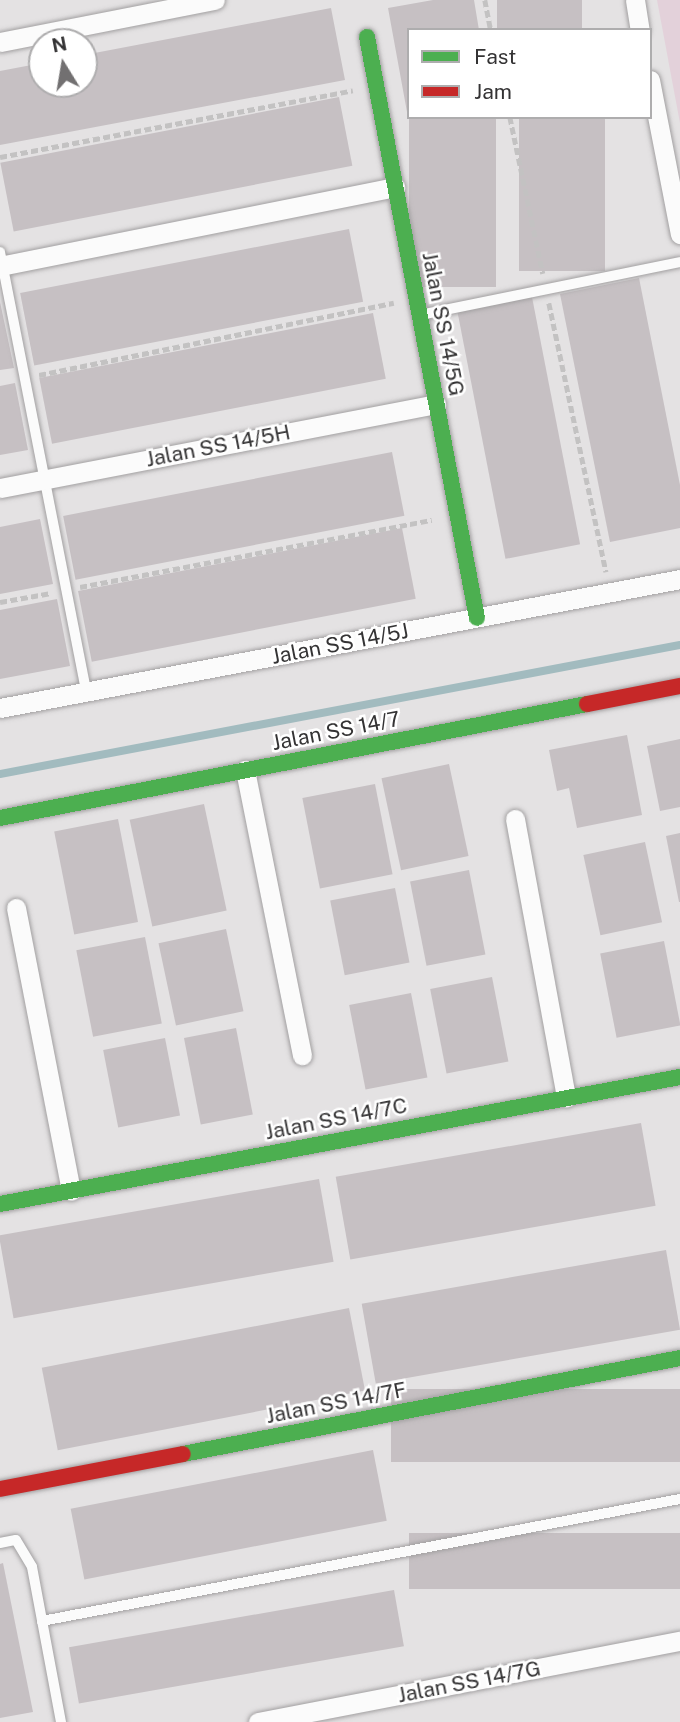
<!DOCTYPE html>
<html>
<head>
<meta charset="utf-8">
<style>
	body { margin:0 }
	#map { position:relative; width:680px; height:1722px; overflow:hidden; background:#e4e2e3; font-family:"Public Sans",sans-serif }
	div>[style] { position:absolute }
	.green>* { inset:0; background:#e3d1da }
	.stream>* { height:8px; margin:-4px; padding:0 4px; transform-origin:4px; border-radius:4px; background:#a2bbbf }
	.building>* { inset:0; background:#c6c0c3; transform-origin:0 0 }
	.path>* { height:4.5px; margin-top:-2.25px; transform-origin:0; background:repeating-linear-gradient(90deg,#c3c2c2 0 7px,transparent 0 10.5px) }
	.roads { filter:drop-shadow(0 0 2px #a2a0a1) drop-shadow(0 0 2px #a2a0a1) }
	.lane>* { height:10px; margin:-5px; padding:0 5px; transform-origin:5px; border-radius:5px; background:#fbfbfb }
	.street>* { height:19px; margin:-9.5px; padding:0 9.5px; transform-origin:9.5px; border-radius:9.5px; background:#fbfbfb }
	.fast>* { height:16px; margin:-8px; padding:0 8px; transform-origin:8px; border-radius:8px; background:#4caf50 }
	.jam>* { height:16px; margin:-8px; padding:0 8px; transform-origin:8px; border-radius:8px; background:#c62828 }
	span { translate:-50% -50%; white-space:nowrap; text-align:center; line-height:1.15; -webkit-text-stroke:5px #fff; paint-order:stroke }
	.street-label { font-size:21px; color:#343334 }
	.legend { position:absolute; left:407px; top:28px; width:245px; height:91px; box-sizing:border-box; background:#fff; border:2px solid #aeadae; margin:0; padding:9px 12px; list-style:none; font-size:21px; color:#343334 }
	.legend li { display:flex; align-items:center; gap:14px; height:35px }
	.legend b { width:35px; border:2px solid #aeadae }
	.north { position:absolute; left:28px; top:28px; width:70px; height:70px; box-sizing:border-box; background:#fff; border:2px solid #aeadae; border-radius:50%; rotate:349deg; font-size:19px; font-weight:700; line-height:28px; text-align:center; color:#343334 }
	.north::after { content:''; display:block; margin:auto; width:24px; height:32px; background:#727071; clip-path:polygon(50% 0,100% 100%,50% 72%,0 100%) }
</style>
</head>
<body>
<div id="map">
	<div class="green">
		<div style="clip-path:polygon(657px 0,680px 0,680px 123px)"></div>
	</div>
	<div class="stream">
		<div style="left:0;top:774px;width:692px;rotate:-10.74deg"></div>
	</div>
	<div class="building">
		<div style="clip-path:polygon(433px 0,474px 0,479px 30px,409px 30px,407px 112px,388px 8px)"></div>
		<div style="left:497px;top:0;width:85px;height:30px"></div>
		<div style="clip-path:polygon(331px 8px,345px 80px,0 145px,0 71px,42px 63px,42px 84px,84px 84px,84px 55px)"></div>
		<div style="left:339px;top:97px;width:70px;height:345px;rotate:79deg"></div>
		<div style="left:409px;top:117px;width:87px;height:170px"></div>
		<div style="left:519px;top:117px;width:86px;height:154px"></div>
		<div style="left:349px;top:229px;width:74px;height:335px;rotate:79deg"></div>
		<div style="clip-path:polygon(639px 278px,680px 485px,680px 528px,610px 542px,560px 294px)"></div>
		<div style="left:532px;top:297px;width:252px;height:76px;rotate:79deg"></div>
		<div style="clip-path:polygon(0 302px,14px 368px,0 370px)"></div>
		<div style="left:373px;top:313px;width:67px;height:340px;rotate:79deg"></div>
		<div style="clip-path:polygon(15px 383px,28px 450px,0 455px,0 386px)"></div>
		<div style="left:392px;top:452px;width:65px;height:335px;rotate:79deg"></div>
		<div style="clip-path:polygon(40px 519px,53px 584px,0 594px,0 527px)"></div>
		<div style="left:402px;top:528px;width:72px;height:330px;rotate:79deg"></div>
		<div style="clip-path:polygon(57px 599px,70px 666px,0 679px,0 610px)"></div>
		<div style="clip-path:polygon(627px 735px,642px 815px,577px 828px,569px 788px,557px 791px,549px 750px)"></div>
		<div style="clip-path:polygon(680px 739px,680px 807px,660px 811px,647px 746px)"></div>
		<div style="left:449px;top:764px;width:94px;height:69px;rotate:78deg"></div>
		<div style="left:375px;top:784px;width:92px;height:74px;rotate:79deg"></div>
		<div style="left:204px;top:804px;width:109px;height:76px;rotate:78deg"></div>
		<div style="left:118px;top:819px;width:105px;height:65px;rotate:79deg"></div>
		<div style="clip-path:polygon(680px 833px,680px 902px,679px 902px,666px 836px)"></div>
		<div style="left:645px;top:842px;width:82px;height:63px;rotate:78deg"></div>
		<div style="left:469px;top:870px;width:86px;height:60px;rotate:79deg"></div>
		<div style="left:395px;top:888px;width:76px;height:66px;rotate:79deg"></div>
		<div style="left:226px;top:929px;width:84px;height:69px;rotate:78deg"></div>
		<div style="left:145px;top:937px;width:88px;height:70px;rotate:79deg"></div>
		<div style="left:664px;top:941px;width:86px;height:65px;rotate:79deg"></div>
		<div style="left:492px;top:977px;width:86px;height:63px;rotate:79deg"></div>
		<div style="left:411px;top:993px;width:86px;height:63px;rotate:79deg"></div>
		<div style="left:236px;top:1028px;width:88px;height:53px;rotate:79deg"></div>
		<div style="left:165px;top:1038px;width:79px;height:63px;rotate:79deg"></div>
		<div style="left:641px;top:1123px;width:84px;height:310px;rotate:80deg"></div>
		<div style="left:319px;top:1179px;width:84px;height:325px;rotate:80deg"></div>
		<div style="left:666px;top:1250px;width:81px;height:309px;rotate:80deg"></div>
		<div style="left:349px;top:1308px;width:84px;height:313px;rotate:79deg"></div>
		<div style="left:680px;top:1389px;width:73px;height:289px;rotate:90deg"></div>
		<div style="left:373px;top:1450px;width:72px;height:308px;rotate:79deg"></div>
		<div style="left:680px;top:1533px;width:56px;height:271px;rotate:90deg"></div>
		<div style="clip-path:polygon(3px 1563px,33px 1712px,0 1718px,0 1564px)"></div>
		<div style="left:394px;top:1590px;width:57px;height:330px;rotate:80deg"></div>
	</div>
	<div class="path">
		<div style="left:485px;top:0;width:31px;rotate:79deg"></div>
		<div style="left:510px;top:117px;width:160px;rotate:78.1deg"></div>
		<div style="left:0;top:157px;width:359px;rotate:-10.7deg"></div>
		<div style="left:549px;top:303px;width:275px;rotate:78deg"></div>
		<div style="left:39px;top:375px;width:362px;rotate:-11.5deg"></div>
		<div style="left:80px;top:587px;width:358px;rotate:-10.8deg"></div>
		<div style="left:0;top:602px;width:52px;rotate:-10deg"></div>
	</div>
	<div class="roads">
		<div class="lane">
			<div style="left:0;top:252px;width:447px;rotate:78.9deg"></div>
			<div style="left:420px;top:315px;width:265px;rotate:-11.5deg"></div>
			<div style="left:0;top:1543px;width:16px;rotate:-11deg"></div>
			<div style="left:16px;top:1540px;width:31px;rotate:59deg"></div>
			<div style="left:32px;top:1567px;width:158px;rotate:79.4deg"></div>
			<div style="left:42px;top:1621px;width:650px;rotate:-10.83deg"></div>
		</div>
		<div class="street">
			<div style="left:635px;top:0;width:30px;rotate:81deg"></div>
			<div style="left:0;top:42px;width:219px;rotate:-11.1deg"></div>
			<div style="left:650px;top:80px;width:157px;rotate:79deg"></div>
			<div style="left:0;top:266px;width:403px;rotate:-11.3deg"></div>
			<div style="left:0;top:488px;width:444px;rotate:-10.9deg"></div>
			<div style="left:0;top:708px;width:692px;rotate:-10.74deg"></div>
			<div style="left:245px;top:770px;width:291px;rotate:78.7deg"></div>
			<div style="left:515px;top:819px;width:283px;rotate:79.6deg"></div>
			<div style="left:16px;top:908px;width:288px;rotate:79deg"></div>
			<div style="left:258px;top:1722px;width:430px;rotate:-10.9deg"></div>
		</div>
		<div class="fast">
			<div style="left:367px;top:37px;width:591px;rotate:79.28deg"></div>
			<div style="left:0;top:818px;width:598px;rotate:-10.99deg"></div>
			<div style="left:0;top:1204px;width:692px;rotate:-10.58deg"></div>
			<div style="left:183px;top:1454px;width:506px;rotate:-10.93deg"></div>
		</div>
		<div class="jam">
			<div style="left:587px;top:704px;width:95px;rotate:-11deg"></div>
			<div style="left:0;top:1489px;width:186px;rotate:-10.8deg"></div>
		</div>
	</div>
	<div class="street-label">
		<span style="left:443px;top:324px;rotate:79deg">Jalan SS 14/5G</span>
		<span style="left:218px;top:446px;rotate:-11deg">Jalan SS 14/5H</span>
		<span style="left:340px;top:644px;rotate:-11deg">Jalan SS 14/5J</span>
		<span style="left:336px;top:731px;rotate:-11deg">Jalan SS 14/7</span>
		<span style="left:336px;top:1119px;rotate:-11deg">Jalan SS 14/7C</span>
		<span style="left:336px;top:1403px;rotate:-11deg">Jalan SS 14/7F</span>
		<span style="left:469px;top:1682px;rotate:-11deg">Jalan SS 14/7G</span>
	</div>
	<ul class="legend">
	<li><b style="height:9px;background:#4caf50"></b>Fast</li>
	<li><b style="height:9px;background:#c62828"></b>Jam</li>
	</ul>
	<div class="north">N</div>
</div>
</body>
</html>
